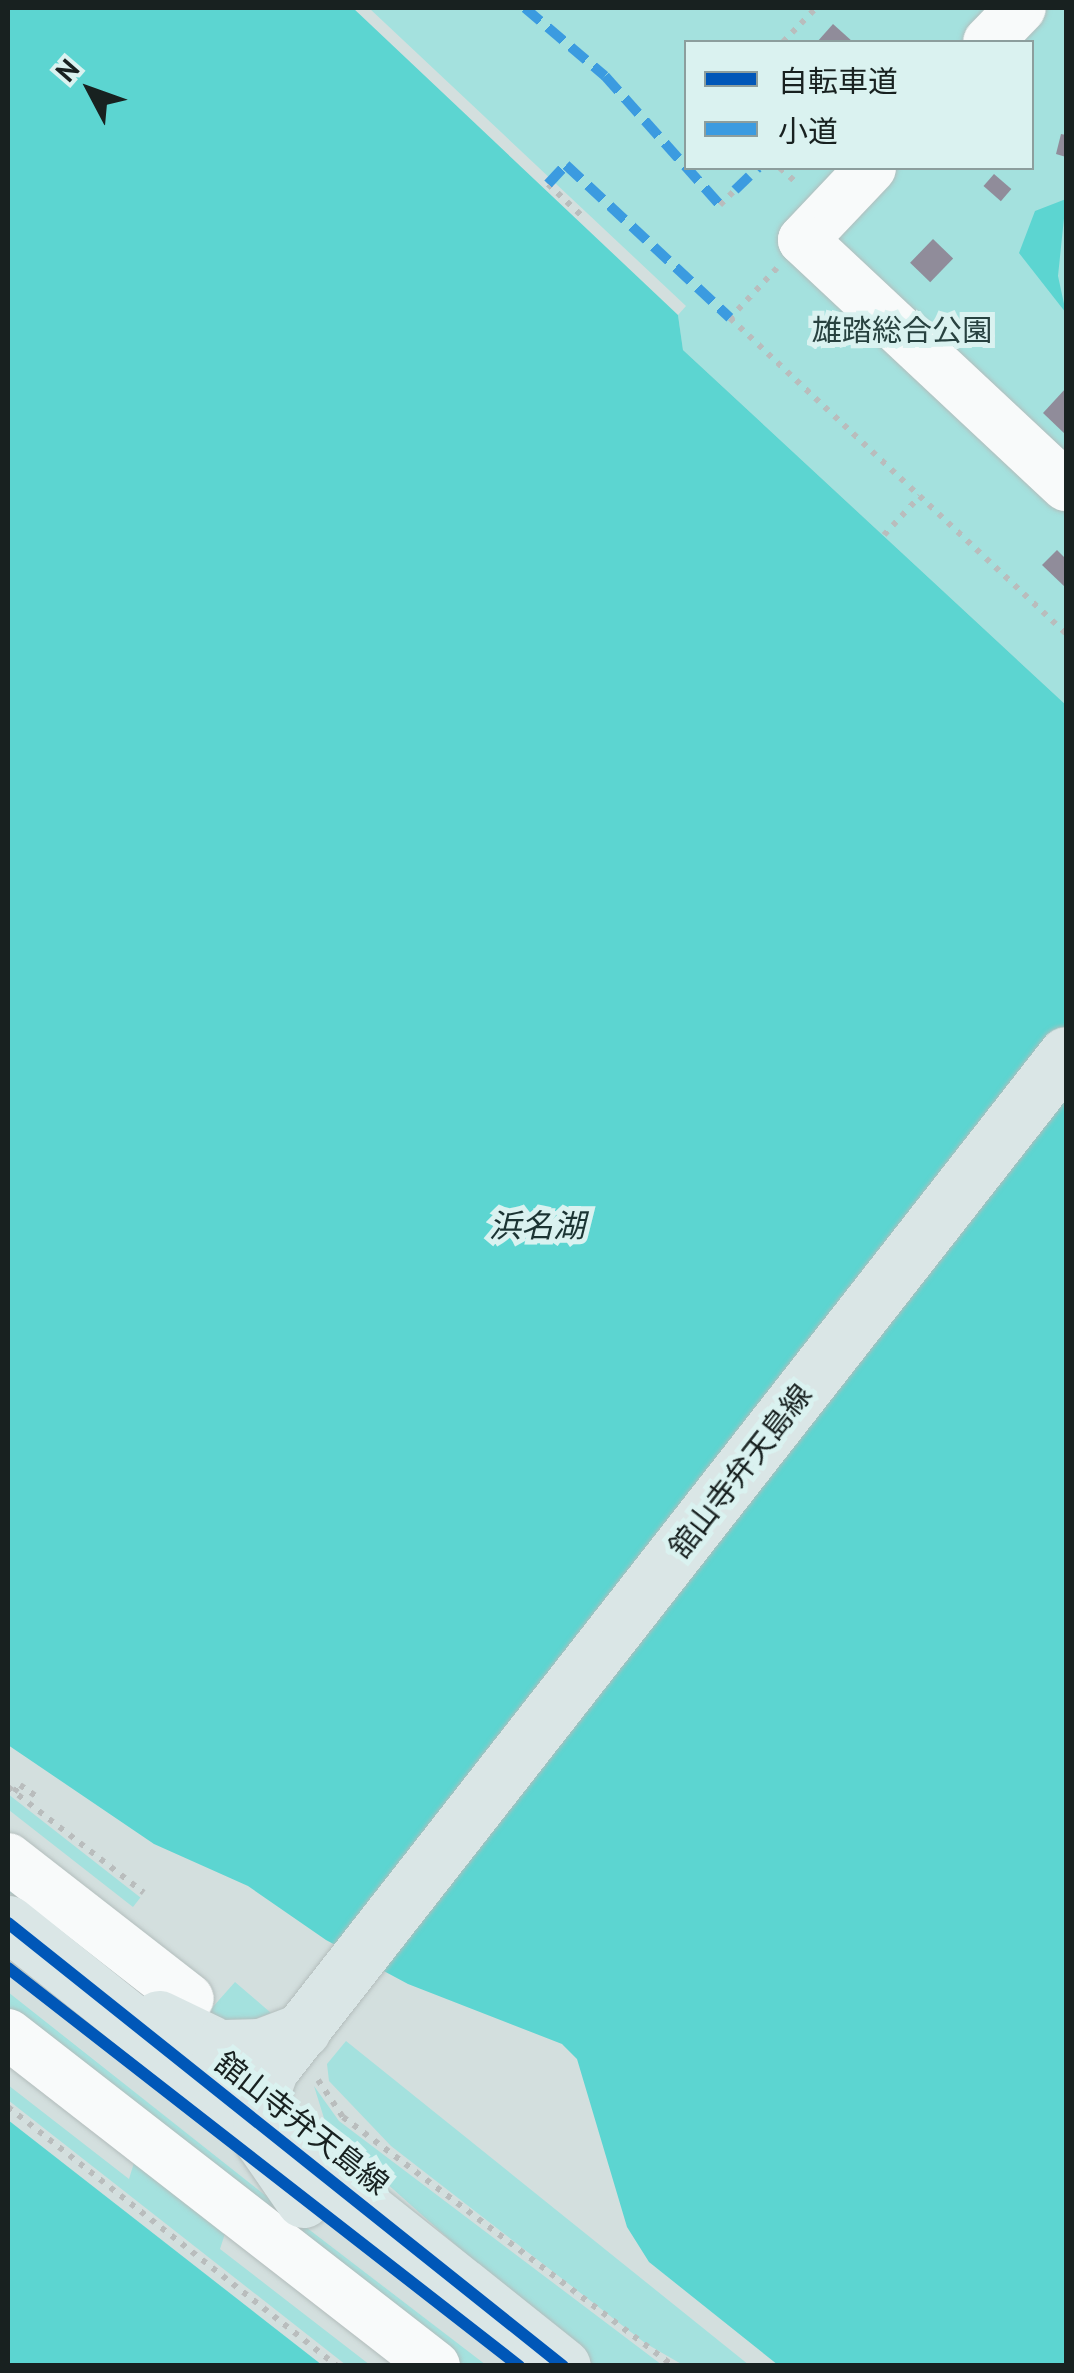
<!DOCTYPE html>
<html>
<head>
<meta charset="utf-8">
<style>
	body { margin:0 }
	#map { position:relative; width:1074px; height:2373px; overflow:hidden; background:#d3dfde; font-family:"PT Sans","Noto Sans JP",sans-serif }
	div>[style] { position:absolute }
	.green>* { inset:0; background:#a4e1de; transform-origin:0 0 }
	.water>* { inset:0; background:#5cd5d1 }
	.building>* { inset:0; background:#908c9a; transform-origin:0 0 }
	.path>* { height:6px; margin-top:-3px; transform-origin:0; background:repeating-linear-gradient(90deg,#b9bdbd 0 5px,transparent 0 13px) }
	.roads { filter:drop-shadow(0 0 2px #b3bdbc) drop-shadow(0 0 2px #b3bdbc) }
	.minor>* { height:50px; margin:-25px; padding:0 25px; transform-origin:25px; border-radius:25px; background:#f8fafa }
	.major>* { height:55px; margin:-27.5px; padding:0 27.5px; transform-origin:27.5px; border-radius:27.5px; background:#dae6e6 }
	.quiet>* { height:10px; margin-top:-5px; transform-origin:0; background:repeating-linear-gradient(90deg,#3b9be0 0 20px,transparent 0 30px) }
	.cycleway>* { height:12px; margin:-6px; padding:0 6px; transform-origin:6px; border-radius:6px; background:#0057b8 }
	span { translate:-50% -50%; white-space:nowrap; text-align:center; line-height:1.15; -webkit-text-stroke:10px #daf2f0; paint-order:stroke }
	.park-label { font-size:30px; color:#284240 }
	.street-label { font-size:30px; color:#182120 }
	.water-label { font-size:32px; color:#1b3433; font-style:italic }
	.frame { position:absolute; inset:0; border:10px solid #182120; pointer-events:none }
	.legend { position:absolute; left:684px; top:40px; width:350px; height:130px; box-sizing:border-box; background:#daf2f0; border:2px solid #8c9e9d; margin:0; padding:12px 18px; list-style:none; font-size:30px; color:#182120 }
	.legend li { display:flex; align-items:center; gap:20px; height:50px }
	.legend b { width:50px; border:2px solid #8c9e9d }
	.north { position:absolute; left:40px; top:40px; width:100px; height:100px; -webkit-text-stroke:8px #daf2f0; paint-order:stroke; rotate:311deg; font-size:28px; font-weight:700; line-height:40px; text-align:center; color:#182120 }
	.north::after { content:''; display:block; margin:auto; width:35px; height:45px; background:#182120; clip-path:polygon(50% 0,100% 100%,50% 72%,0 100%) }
</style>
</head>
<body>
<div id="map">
	<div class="green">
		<div style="clip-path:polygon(evenodd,369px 8px,1066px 8px,1066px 705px,683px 350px,678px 315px,686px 306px,369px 8px,686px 42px,1032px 42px,1032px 168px,686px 168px,686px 42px)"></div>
		<div style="left:8px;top:1794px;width:168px;height:12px;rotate:38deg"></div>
		<div style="clip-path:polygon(8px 1876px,211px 2009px,235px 1982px,271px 2013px,241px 2024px,164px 2009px,8px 1892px)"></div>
		<div style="clip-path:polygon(8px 1992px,294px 2218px,486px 2365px,455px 2365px,8px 2018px)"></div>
		<div style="clip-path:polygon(346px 2041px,749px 2365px,683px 2365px,645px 2343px,391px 2146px,329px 2081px,327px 2064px)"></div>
		<div style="clip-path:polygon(8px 2085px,129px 2179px,137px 2153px,228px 2224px,220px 2249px,370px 2365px,346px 2365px,8px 2100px)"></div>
		<div style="clip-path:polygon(314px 2086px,339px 2121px,662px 2365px,590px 2365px,328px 2131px)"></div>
	</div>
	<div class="water">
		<div style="clip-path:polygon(8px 8px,353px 8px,678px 315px,683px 350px,1066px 705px,1066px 2365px,778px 2365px,649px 2262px,627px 2227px,577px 2059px,562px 2044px,408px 1984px,326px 1940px,248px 1886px,154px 1844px,8px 1745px)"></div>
		<div style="clip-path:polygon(1066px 199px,1058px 276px,1066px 313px,1019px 253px,1035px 211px)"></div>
		<div style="clip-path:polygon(8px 2120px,322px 2365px,8px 2365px)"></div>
	</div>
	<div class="building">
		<div style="clip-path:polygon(833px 24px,853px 42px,817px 42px)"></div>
		<div style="clip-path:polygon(1061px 134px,1066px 135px,1066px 157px,1056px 154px)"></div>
		<div style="left:994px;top:174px;width:23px;height:16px;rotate:41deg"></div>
		<div style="left:933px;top:239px;width:28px;height:33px;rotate:44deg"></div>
		<div style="clip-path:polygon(1066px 388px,1066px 435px,1043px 413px)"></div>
		<div style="clip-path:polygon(1057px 550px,1066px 559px,1066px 588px,1042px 565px)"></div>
	</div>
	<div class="path">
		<div style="left:783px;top:42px;width:47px;rotate:-45.9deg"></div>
		<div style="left:780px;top:168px;width:25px;rotate:42deg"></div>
		<div style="left:548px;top:184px;width:47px;rotate:43.3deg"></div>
		<div style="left:720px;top:205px;width:21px;rotate:-45deg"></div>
		<div style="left:777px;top:268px;width:69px;rotate:133.2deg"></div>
		<div style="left:730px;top:318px;width:461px;rotate:43.2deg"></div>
		<div style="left:884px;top:535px;width:53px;rotate:-47.3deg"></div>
		<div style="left:8px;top:1787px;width:172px;rotate:37.9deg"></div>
		<div style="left:14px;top:1792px;width:9px;rotate:-49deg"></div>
		<div style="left:20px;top:1785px;width:21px;rotate:35deg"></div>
		<div style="left:318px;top:2080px;width:45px;rotate:56deg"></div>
		<div style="left:343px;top:2117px;width:413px;rotate:37deg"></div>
		<div style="left:8px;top:2107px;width:419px;rotate:38.2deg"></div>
	</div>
	<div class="roads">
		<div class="minor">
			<div style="left:988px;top:42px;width:47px;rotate:-45.9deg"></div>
			<div style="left:871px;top:168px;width:99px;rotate:133.4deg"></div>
			<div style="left:803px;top:240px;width:360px;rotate:43.1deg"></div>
			<div style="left:8px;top:1858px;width:229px;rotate:37.9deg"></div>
			<div style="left:8px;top:2034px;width:541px;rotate:37.87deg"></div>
		</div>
		<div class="major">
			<div style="left:8px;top:1923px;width:710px;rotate:38.6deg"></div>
			<div style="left:159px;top:2018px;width:67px;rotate:25.8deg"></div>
			<div style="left:219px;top:2047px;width:42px;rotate:-1.4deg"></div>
			<div style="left:261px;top:2046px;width:45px;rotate:-20.9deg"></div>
			<div style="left:303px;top:2200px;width:70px;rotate:-124.6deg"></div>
			<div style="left:263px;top:2142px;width:38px;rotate:-97deg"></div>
			<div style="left:258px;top:2104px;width:37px;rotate:-70deg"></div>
			<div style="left:271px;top:2069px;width:1289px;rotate:-51.93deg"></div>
		</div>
	</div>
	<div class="quiet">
		<div style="left:525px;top:8px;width:105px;rotate:40.4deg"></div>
		<div style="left:605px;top:76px;width:173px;rotate:48.3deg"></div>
		<div style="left:548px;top:184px;width:26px;rotate:-47deg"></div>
		<div style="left:566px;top:165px;width:224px;rotate:43deg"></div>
		<div style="left:735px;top:190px;width:32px;rotate:-44deg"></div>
	</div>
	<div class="cycleway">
		<div style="left:8px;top:1923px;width:710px;rotate:38.6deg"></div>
		<div style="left:8px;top:1968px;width:648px;rotate:37.91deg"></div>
	</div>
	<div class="park-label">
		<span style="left:902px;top:330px">雄踏総合公園</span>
	</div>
	<div class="street-label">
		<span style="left:740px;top:1471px;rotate:-52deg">舘山寺弁天島線</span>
		<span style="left:302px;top:2123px;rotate:38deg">舘山寺弁天島線</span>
	</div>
	<div class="water-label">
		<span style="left:537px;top:1225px">浜名湖</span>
	</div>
	<div class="frame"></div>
	<ul class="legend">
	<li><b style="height:12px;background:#0057b8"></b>自転車道</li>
	<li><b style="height:12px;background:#3b9be0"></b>小道</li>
	</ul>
	<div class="north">N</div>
</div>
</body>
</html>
